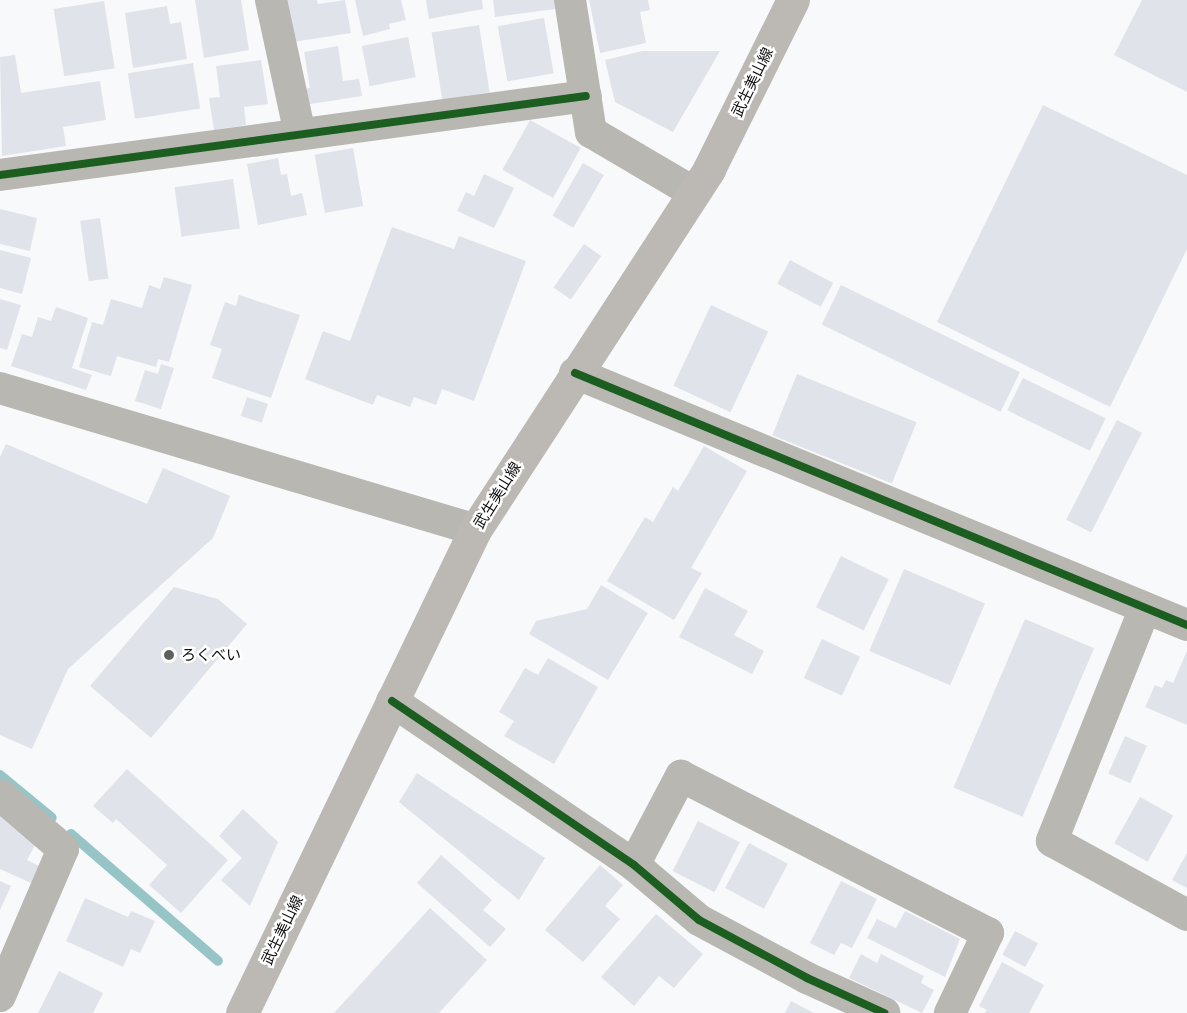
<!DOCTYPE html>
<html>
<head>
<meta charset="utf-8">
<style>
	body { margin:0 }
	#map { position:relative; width:1187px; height:1013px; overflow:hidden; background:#f8f9fa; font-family:Barlow,"Noto Sans JP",sans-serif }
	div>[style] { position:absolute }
	.stream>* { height:10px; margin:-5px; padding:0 5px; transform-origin:5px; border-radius:5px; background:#97c4c6 }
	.building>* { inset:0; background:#e0e3ea; transform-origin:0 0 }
	.minor>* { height:32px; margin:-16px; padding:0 16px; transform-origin:16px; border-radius:16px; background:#b8b7b2 }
	.major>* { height:33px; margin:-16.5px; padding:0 16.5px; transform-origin:16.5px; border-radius:16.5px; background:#bcb9b5 }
	.cycleway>* { height:8px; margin:-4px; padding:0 4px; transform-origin:4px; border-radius:4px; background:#1b5e20 }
	.dots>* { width:16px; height:16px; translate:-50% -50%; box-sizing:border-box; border:3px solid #fff; border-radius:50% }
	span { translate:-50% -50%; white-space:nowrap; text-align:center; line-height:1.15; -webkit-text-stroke:5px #fff; paint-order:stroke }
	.street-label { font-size:15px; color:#0c0c0d }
	.poi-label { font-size:15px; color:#0c0c0d }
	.left { translate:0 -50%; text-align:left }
</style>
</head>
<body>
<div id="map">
	<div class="stream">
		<div style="left:0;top:775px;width:67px;rotate:39.6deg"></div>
		<div style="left:71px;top:834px;width:194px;rotate:40.8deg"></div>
	</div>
	<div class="building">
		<div style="clip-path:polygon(195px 0,241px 0,249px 50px,204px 58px)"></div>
		<div style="clip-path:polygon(287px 0,317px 0,318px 4px,345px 0,351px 33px,293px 42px)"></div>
		<div style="clip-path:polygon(355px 0,401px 0,406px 20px,389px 24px,390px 29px,363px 36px)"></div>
		<div style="clip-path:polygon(426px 0,482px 0,483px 9px,429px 19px)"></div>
		<div style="clip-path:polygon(493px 0,554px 0,555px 9px,495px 17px)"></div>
		<div style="clip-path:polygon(589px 0,648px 0,650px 10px,640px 12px,646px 43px,600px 53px)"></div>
		<div style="clip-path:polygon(1142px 0,1187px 0,1187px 92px,1114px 55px)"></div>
		<div style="left:104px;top:1px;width:68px;height:51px;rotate:81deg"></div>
		<div style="clip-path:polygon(167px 6px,170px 24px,181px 22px,187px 59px,133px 68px,125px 13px)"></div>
		<div style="left:544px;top:18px;width:56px;height:47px;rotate:80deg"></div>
		<div style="left:479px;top:25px;width:68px;height:48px;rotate:81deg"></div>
		<div style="left:408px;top:37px;width:41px;height:47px;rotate:79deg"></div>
		<div style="clip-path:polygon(338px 46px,343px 81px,359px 79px,362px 96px,304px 105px,302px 89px,310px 88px,304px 52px)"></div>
		<div style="clip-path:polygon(642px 51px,720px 51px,673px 132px,615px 102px,605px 60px)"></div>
		<div style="clip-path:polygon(15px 55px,21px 93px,100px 81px,106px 120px,63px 127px,66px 146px,2px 156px,0 57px)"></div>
		<div style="clip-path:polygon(261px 60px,268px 104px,244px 107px,246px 125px,214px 130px,209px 98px,220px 97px,216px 66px)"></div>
		<div style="left:193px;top:63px;width:46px;height:66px;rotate:81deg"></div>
		<div style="clip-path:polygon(1043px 105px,1187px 175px,1187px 249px,1110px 407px,937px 322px)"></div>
		<div style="left:530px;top:120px;width:58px;height:57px;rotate:29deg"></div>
		<div style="left:353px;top:148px;width:59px;height:39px;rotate:80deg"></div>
		<div style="clip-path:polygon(278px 158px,281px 175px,287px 174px,291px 196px,302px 193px,307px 215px,258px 225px,247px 164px)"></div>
		<div style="left:583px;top:163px;width:24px;height:61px;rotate:30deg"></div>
		<div style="clip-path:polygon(484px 174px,514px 188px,494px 228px,457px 211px,466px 192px,474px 196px)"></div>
		<div style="left:233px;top:179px;width:50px;height:59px;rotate:82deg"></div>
		<div style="clip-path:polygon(0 209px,37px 218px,30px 251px,0 244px)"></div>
		<div style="left:100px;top:218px;width:61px;height:20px;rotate:82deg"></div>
		<div style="clip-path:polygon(392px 227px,454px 249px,459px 236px,526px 261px,474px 401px,442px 389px,436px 405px,414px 397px,410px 407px,377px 395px,373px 405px,305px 379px,323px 331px,350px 341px)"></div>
		<div style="left:584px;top:244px;width:21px;height:53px;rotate:35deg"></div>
		<div style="clip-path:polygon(0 250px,31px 258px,22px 294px,0 288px)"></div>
		<div style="left:790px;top:260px;width:49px;height:27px;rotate:28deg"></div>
		<div style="clip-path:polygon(164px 277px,192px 285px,169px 362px,158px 359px,156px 367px,117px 356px,111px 376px,79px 367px,92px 322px,103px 325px,111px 299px,142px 308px,149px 285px,160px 289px)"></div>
		<div style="left:841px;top:285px;width:199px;height:44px;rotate:26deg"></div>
		<div style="clip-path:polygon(239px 295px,300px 315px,271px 398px,212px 378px,222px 349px,210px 345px,225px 302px,236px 306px)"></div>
		<div style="clip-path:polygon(0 299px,21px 305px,7px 350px,0 348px)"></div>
		<div style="left:711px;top:305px;width:63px;height:89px;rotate:25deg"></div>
		<div style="clip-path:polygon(56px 307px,88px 318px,72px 368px,92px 375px,86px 390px,11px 366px,22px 334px,32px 337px,38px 317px,51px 321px)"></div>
		<div style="clip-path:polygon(161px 364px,174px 368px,161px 409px,135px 401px,145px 370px,158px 374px)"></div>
		<div style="left:797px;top:374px;width:129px;height:66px;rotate:22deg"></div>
		<div style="left:1023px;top:378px;width:92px;height:36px;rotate:26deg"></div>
		<div style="left:247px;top:397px;width:22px;height:20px;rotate:18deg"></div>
		<div style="left:1117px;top:420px;width:28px;height:112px;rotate:27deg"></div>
		<div style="clip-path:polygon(6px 444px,147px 504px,163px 468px,230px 496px,213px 538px,68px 669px,32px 749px,0 735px,0 457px)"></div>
		<div style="clip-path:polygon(704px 446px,747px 471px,691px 568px,702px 573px,674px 620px,607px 581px,645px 517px,653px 522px,673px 487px,678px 491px)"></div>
		<div style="left:841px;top:556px;width:53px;height:57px;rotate:26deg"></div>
		<div style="left:904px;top:569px;width:88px;height:89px;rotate:23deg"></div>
		<div style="clip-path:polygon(601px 585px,648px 613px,608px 680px,529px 634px,536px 621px,587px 609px)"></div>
		<div style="clip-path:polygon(174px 587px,218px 599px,247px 624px,151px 738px,90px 686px)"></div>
		<div style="clip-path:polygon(705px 588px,748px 611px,734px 635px,764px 651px,752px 674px,679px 637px)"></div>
		<div style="left:1025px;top:619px;width:75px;height:183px;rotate:23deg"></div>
		<div style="left:822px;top:639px;width:42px;height:43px;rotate:25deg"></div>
		<div style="clip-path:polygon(1187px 651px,1187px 725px,1145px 707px,1155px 685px,1162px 688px,1166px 680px,1173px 683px)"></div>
		<div style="clip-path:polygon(548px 658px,598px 687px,554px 764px,504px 736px,514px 721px,499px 712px,525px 668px,538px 675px)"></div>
		<div style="left:1125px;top:736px;width:24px;height:41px;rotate:24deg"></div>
		<div style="clip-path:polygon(127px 769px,228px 860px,181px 913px,149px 885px,167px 865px,116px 819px,113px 823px,93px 806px)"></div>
		<div style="clip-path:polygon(417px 773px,545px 858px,519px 900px,399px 802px)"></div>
		<div style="left:1140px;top:797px;width:38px;height:53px;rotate:29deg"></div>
		<div style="clip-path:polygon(0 808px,37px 841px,27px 860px,39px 866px,31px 883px,0 869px)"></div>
		<div style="clip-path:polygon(243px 809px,278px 842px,250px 906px,221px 880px,242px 858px,219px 836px)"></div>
		<div style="left:698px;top:821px;width:47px;height:56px;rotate:27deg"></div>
		<div style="left:749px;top:843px;width:44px;height:51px;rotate:28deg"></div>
		<div style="clip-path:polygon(1187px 853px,1187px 888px,1172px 880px)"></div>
		<div style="clip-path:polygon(441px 855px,492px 900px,483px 910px,506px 929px,490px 947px,417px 883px)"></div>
		<div style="clip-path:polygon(600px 865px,623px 885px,605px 906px,620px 919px,583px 962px,545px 930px)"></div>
		<div style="clip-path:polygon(0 881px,11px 886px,0 910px)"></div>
		<div style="clip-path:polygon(841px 881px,877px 899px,852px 948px,841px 943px,834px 955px,810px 943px)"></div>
		<div style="clip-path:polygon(85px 898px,128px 917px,131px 911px,155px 921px,140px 953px,131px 949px,123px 967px,66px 941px)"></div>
		<div style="clip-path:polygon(430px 908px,487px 960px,439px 1013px,334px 1013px)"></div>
		<div style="clip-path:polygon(905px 911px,960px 939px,945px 977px,867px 938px,877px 919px,896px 928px)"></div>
		<div style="clip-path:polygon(656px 914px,703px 954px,674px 988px,659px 976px,634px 1006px,601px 977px)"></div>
		<div style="left:1015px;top:931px;width:26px;height:27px;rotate:28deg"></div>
		<div style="clip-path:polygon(861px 954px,877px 963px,881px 954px,924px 976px,921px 983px,934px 990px,922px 1013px,849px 978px)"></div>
		<div style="clip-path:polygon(1002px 962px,1044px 985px,1029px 1013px,985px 1013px,987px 1010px,979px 1006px)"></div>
		<div style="clip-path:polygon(59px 971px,103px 993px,93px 1013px,38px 1013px)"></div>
		<div style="clip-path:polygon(791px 1001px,814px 1013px,785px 1013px)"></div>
	</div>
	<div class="minor">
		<div style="left:271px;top:0;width:137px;rotate:77.8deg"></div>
		<div style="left:570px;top:0;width:134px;rotate:81deg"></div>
		<div style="left:591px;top:132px;width:118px;rotate:30.5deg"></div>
		<div style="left:0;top:175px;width:591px;rotate:-7.68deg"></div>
		<div style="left:575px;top:373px;width:662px;rotate:22.38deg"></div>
		<div style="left:0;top:388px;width:496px;rotate:16.6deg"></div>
		<div style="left:1145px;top:608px;width:251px;rotate:111.8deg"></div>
		<div style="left:1052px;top:841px;width:154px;rotate:28.7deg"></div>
		<div style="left:392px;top:701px;width:292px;rotate:34.1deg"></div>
		<div style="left:634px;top:865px;width:85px;rotate:40.2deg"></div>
		<div style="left:699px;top:920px;width:123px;rotate:28.2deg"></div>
		<div style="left:807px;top:978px;width:85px;rotate:24.4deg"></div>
		<div style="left:0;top:795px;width:83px;rotate:40.6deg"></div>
		<div style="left:63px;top:849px;width:160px;rotate:113.2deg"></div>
		<div style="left:634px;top:865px;width:101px;rotate:-62.2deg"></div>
		<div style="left:681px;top:776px;width:345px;rotate:27.1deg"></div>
		<div style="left:988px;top:933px;width:89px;rotate:115.4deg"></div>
	</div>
	<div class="major">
		<div style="left:242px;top:1013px;width:536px;rotate:-64.25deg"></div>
		<div style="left:475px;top:530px;width:430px;rotate:-57deg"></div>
		<div style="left:709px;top:169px;width:189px;rotate:-63.6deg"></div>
	</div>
	<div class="cycleway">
		<div style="left:0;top:175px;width:591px;rotate:-7.68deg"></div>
		<div style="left:575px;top:373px;width:662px;rotate:22.38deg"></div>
		<div style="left:392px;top:701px;width:292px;rotate:34.1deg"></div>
		<div style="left:634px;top:865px;width:85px;rotate:40.2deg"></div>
		<div style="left:699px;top:920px;width:123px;rotate:28.2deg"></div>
		<div style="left:807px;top:978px;width:85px;rotate:24.4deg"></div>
	</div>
	<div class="dots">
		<div style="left:169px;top:655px;background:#5f5f60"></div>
	</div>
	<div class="street-label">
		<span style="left:752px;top:82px;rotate:-64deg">武生美山線</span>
		<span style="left:497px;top:495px;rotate:-58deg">武生美山線</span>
		<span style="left:282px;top:930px;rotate:-64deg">武生美山線</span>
	</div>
	<div class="poi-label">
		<span class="left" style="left:181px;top:655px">ろくべい</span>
	</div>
</div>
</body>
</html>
